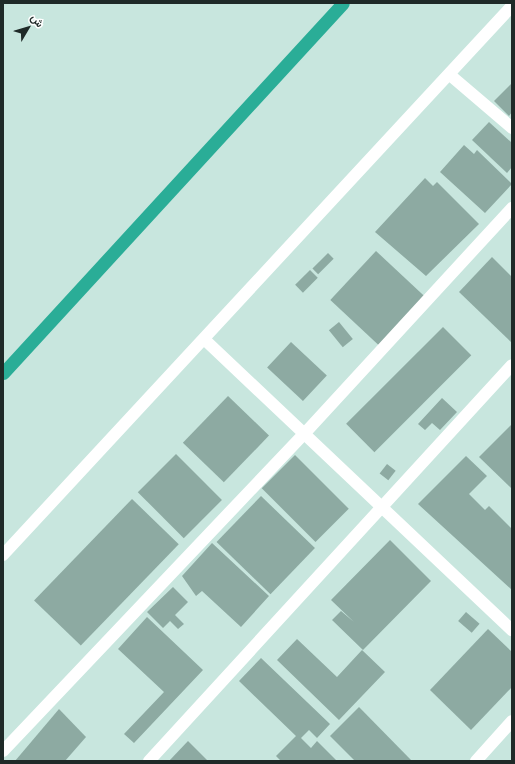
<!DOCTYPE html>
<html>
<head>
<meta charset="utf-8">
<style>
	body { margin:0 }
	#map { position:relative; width:515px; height:764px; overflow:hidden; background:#c8e6de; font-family:Helvetica,Vazirmatn,sans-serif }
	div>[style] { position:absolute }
	.canal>* { height:13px; margin:-6.5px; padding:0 6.5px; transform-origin:6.5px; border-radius:6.5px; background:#2aad97 }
	.building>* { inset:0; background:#8daaa2; transform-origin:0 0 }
	.minor>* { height:12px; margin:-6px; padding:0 6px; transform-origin:6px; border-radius:6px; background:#fff }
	span { translate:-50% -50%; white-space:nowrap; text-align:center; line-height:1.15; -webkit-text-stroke:3.5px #fff; paint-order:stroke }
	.frame { position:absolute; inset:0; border:4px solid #1f2a28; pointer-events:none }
	.north { position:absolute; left:8px; top:8px; width:40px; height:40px; -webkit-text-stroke:3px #fff; paint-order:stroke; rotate:52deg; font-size:11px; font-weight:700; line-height:16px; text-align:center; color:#1f2a28 }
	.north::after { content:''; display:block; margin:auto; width:14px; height:18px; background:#1f2a28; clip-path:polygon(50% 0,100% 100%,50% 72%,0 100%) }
</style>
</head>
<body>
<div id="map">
	<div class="canal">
		<div style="left:3px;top:373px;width:502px;rotate:-47.42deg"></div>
	</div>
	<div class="building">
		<div style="clip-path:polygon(512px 83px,512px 112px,509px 116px,494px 101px)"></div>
		<div style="clip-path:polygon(489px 122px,512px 143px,512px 167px,507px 173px,472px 140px)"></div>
		<div style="clip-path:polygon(464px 145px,474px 154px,477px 150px,512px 184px,485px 213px,440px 172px)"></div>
		<div style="clip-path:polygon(425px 178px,433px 186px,437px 182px,479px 224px,426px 276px,375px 232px)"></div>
		<div style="left:376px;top:251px;width:67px;height:67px;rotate:43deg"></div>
		<div style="left:328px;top:253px;width:8px;height:22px;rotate:45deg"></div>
		<div style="clip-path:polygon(492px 257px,512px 277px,512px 343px,459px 292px)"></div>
		<div style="left:310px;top:270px;width:11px;height:21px;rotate:45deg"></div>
		<div style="left:339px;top:322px;width:22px;height:13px;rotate:51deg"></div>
		<div style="left:443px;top:327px;width:40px;height:137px;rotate:45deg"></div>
		<div style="left:291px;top:342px;width:49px;height:35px;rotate:43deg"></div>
		<div style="left:228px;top:396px;width:57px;height:65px;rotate:44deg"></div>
		<div style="clip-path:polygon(442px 398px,457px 412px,440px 430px,432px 423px,425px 430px,418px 424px)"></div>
		<div style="clip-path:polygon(512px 424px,512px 489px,479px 457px)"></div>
		<div style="left:176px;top:454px;width:65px;height:54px;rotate:45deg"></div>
		<div style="left:295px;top:455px;width:76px;height:47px;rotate:45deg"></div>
		<div style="clip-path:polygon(466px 456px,487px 476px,469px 494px,485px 510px,489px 506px,512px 529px,512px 590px,418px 504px)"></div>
		<div style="left:387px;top:464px;width:11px;height:12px;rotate:38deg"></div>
		<div style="left:261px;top:496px;width:75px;height:64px;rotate:44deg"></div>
		<div style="left:132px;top:499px;width:65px;height:141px;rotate:44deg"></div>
		<div style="clip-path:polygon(390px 540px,431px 581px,363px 650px,332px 620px,341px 611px,354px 622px,331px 600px)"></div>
		<div style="clip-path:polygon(212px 543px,269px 596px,241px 627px,202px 591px,196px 596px,182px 576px)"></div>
		<div style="clip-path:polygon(173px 587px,188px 602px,175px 615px,184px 624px,178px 629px,170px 621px,163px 628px,147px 612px)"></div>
		<div style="left:466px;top:612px;width:18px;height:12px;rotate:41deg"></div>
		<div style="clip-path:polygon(147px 617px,203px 670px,134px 743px,124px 734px,164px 692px,118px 649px)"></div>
		<div style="clip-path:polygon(488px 629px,512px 652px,512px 687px,471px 730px,430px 690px)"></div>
		<div style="clip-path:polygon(297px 639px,337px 677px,362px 650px,385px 672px,339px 720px,277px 660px)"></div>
		<div style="clip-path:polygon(261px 658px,330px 724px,317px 738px,309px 730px,301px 738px,311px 748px,317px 741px,337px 761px,281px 761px,276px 756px,296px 736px,239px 681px)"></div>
		<div style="clip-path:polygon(359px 707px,412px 761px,355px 761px,330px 736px)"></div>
		<div style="clip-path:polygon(59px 709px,86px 737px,65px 761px,15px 761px)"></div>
		<div style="clip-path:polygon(188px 741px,208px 761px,169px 761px)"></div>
	</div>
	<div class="minor">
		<div style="left:450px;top:75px;width:82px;rotate:40.5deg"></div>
		<div style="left:204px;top:339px;width:424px;rotate:43.4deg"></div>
		<div style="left:3px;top:555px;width:749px;rotate:-47.17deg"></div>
		<div style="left:3px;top:751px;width:439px;rotate:-46.5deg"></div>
		<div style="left:305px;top:433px;width:306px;rotate:-47.4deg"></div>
		<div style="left:149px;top:761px;width:537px;rotate:-47.49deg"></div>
		<div style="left:476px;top:761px;width:54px;rotate:-48deg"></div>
	</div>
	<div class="frame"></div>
	<div class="north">ش</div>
</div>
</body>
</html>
